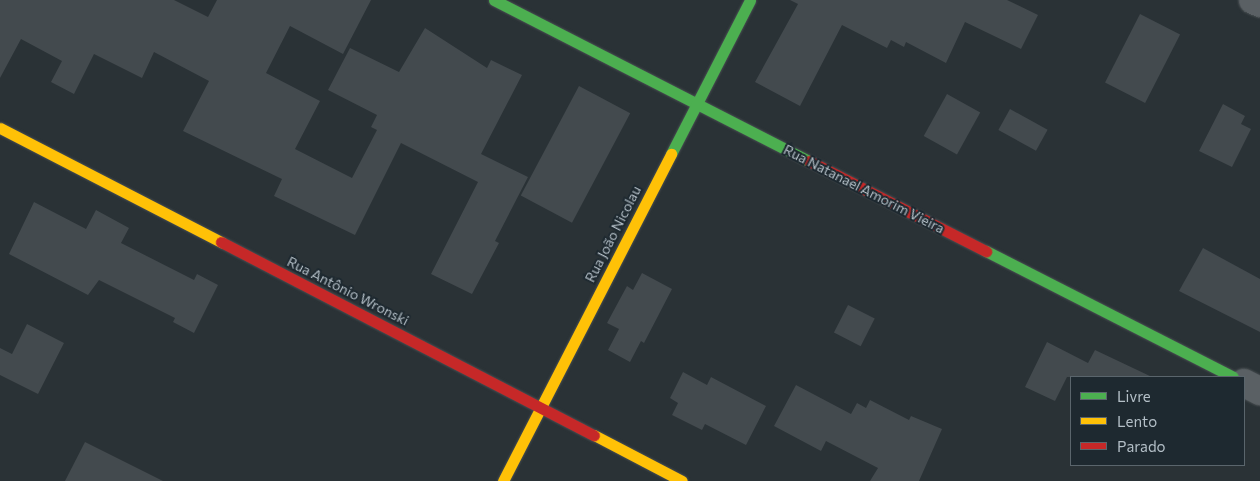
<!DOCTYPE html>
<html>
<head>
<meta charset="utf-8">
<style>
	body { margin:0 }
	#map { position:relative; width:1260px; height:481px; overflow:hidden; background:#2a3236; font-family:Commissioner,sans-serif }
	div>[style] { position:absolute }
	.building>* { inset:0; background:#434a4e; transform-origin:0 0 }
	.roads { filter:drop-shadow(0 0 1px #484e51) drop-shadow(0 0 1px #484e51) }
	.street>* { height:28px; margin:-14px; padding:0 14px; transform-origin:14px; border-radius:14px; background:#5a6064 }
	.fast>* { height:11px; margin:-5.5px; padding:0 5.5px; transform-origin:5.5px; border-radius:5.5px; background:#4caf50 }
	.slow>* { height:11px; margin:-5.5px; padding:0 5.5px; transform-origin:5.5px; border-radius:5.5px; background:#ffc107 }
	.jam>* { height:11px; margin:-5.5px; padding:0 5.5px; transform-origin:5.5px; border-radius:5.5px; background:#c62828 }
	span { translate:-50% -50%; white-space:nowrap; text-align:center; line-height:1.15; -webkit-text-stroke:4px #1e2930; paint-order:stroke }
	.street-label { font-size:14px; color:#b4bfc7 }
	.legend { position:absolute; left:1070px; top:376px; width:175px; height:90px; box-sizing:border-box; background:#1e2930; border:1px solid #5a656c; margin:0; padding:6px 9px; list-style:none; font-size:15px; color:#b4bfc7 }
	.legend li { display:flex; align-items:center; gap:10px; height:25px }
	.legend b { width:25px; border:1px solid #5a656c }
</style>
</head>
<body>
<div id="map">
	<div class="building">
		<div style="clip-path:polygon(0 0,174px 0,208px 17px,217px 0,371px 0,343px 54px,290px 26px,266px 73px,320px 101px,295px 149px,352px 178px,377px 130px,371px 127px,377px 115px,328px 90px,350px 48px,399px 72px,425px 28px,487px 68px,491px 60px,522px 75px,481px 154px,528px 177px,495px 241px,499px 243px,472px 294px,431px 274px,478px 182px,401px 143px,355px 235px,274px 196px,282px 179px,183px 131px,209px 81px,154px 52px,142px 78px,94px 54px,74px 94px,51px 82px,62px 61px,21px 39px,0 78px)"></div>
		<div style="clip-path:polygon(790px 0,1007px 0,1038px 15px,1021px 49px,965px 22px,946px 63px,906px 42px,904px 47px,891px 40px,887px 48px,842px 25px,800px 106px,755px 82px,798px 4px)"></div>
		<div style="left:1140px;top:14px;width:45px;height:77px;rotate:27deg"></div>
		<div style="left:579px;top:86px;width:58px;height:124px;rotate:28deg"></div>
		<div style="left:947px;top:94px;width:38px;height:48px;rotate:29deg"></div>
		<div style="clip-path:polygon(1223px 104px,1245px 116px,1241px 124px,1251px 129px,1232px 167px,1199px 151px)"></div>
		<div style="left:1010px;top:109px;width:43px;height:24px;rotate:29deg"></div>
		<div style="clip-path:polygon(34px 202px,86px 229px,96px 210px,129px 228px,121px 243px,194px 280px,197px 274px,218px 285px,194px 333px,173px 322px,175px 318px,99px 280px,88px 295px,9px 254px)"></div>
		<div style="clip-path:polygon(1203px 248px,1260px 279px,1260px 332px,1179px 291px)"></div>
		<div style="clip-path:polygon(642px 273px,672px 289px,644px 343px,641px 341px,630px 362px,608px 350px,619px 329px,607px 323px,627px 286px,633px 290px)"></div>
		<div style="left:848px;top:305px;width:30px;height:31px;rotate:27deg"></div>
		<div style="clip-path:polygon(27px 324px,64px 343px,38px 394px,0 375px,0 348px,12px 354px)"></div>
		<div style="clip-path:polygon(1047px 342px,1088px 363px,1095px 350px,1152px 377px,1067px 377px,1055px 401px,1025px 387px)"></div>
		<div style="clip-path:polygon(683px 372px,707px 385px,711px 377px,766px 406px,746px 445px,705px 424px,702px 430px,672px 415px,678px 403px,670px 398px)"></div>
		<div style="clip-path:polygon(796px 385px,851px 414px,857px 403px,866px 408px,870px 400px,909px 420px,911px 416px,942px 429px,919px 481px,870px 481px,878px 468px,826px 441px,821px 451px,774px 426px)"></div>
		<div style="clip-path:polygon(85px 442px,163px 481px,65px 481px)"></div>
	</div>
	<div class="roads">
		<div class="street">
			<div style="left:1253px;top:0;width:8px;rotate:23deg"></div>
			<div style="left:1244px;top:383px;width:18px;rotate:27deg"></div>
		</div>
		<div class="fast">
			<div style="left:494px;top:0;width:354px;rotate:27.1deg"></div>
			<div style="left:671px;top:154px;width:173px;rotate:-62.8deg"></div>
			<div style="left:986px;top:251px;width:277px;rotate:27deg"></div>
		</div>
		<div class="slow">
			<div style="left:0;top:128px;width:249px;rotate:27.3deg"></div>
			<div style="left:594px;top:435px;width:99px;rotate:27.6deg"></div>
			<div style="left:503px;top:481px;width:368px;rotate:-62.8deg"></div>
		</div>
		<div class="jam">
			<div style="left:809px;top:161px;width:199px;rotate:27deg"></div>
			<div style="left:221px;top:242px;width:420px;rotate:27.4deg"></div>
		</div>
	</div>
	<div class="street-label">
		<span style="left:864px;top:189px;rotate:27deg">Rua Natanael Amorim Vieira</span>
		<span style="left:613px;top:234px;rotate:-63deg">Rua João Nicolau</span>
		<span style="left:348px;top:291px;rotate:27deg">Rua Antônio Wronski</span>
	</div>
	<ul class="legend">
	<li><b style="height:6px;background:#4caf50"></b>Livre</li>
	<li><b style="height:6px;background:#ffc107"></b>Lento</li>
	<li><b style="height:6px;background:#c62828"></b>Parado</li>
	</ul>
</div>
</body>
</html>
